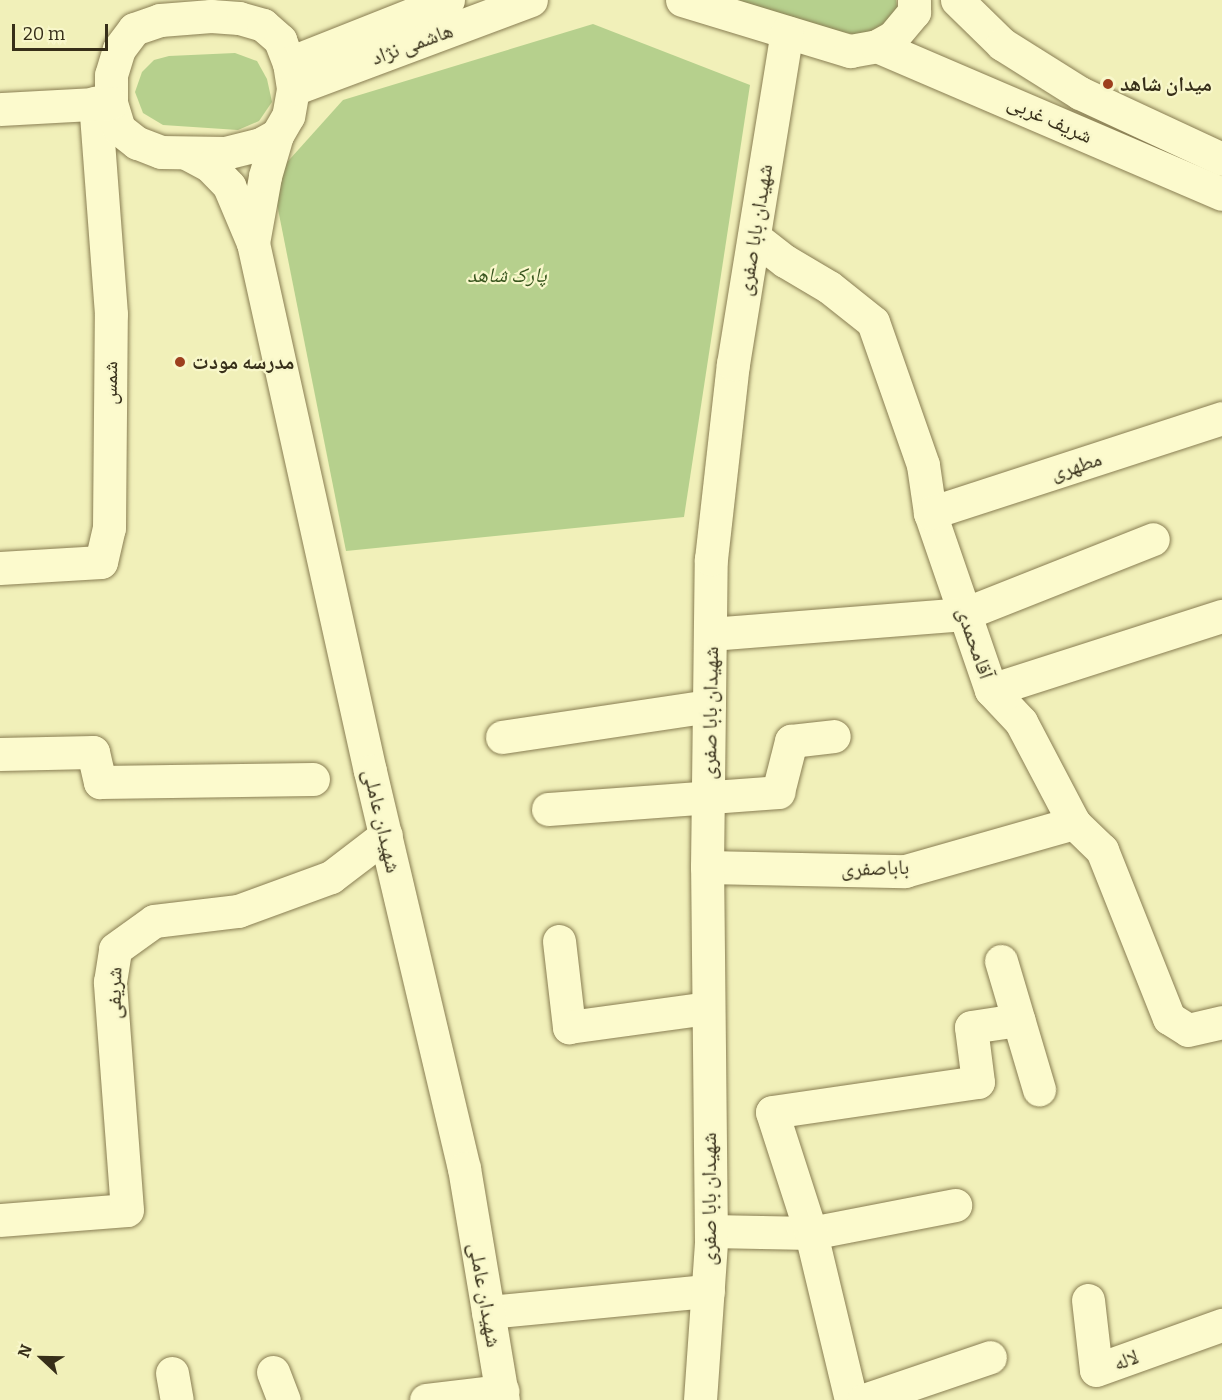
<!DOCTYPE html>
<html>
<head>
<meta charset="utf-8">
<style>
	body { margin:0 }
	#map { position:relative; width:1222px; height:1400px; overflow:hidden; background:#f1f0b9; font-family:Bitter,"Noto Naskh Arabic",serif }
	div>[style] { position:absolute }
	.green>* { inset:0; background:#b6d08d }
	.roads { filter:drop-shadow(0 0 2px #897e53) drop-shadow(0 0 2px #897e53) }
	.street>* { height:33px; margin:-16.5px; padding:0 16.5px; transform-origin:16.5px; border-radius:16.5px; background:#fcfacd }
	.secondary>* { height:33px; margin:-16.5px; padding:0 16.5px; transform-origin:16.5px; border-radius:16.5px; background:#fcfacd }
	.dots>* { width:16px; height:16px; translate:-50% -50%; box-sizing:border-box; border:3px solid #f8f7ca; border-radius:50% }
	span { translate:-50% -50%; white-space:nowrap; text-align:center; line-height:1.15; -webkit-text-stroke:4.5px #f8f7ca; paint-order:stroke }
	.street-label { font-size:21px; color:#372f19 }
	.poi-label { font-size:21px; color:#372f19; font-weight:700 }
	.left { translate:0 -50%; text-align:left }
	.park-label { font-size:21px; color:#38551e; font-style:italic }
	.north { position:absolute; left:12px; top:1328px; width:60px; height:60px; -webkit-text-stroke:4px #f8f7ca; paint-order:stroke; rotate:292deg; font-size:16px; font-weight:700; line-height:24px; text-align:center; color:#372f19 }
	.north::after { content:''; display:block; margin:auto; width:21px; height:27px; background:#372f19; clip-path:polygon(50% 0,100% 100%,50% 72%,0 100%) }
	.scale { position:absolute; left:12px; top:24px; width:96px; height:27px; box-sizing:border-box; border:3px solid #372f19; border-top:0; padding-left:8px; font-size:18px; line-height:21px; white-space:nowrap; color:#372f19; -webkit-text-stroke:4px #f8f7ca; paint-order:stroke }
</style>
</head>
<body>
<div id="map">
	<div class="green">
		<div style="clip-path:polygon(737px 0,896px 0,897px 7px,884px 27px,857px 35px,823px 28px)"></div>
		<div style="clip-path:polygon(593px 24px,750px 85px,684px 517px,346px 551px,272px 179px,343px 100px)"></div>
		<div style="clip-path:polygon(235px 53px,257px 61px,267px 79px,272px 102px,259px 121px,238px 130px,163px 125px,143px 113px,135px 92px,142px 72px,154px 60px,169px 56px)"></div>
	</div>
	<div class="roads">
		<div class="street">
			<div style="left:754px;top:237px;width:39px;rotate:38deg"></div>
			<div style="left:785px;top:261px;width:51px;rotate:30.6deg"></div>
			<div style="left:829px;top:287px;width:56px;rotate:38.5deg"></div>
			<div style="left:873px;top:322px;width:151px;rotate:70.7deg"></div>
			<div style="left:923px;top:465px;width:49px;rotate:81.7deg"></div>
			<div style="left:930px;top:513px;width:187px;rotate:71deg"></div>
			<div style="left:991px;top:690px;width:44px;rotate:46.8deg"></div>
			<div style="left:1021px;top:722px;width:114px;rotate:62.3deg"></div>
			<div style="left:1074px;top:823px;width:39px;rotate:44deg"></div>
			<div style="left:1102px;top:850px;width:181px;rotate:68.3deg"></div>
			<div style="left:1169px;top:1018px;width:22px;rotate:32deg"></div>
			<div style="left:1188px;top:1030px;width:35px;rotate:-13deg"></div>
			<div style="left:930px;top:513px;width:307px;rotate:-18deg"></div>
			<div style="left:0;top:568px;width:101px;rotate:-3.4deg"></div>
			<div style="left:101px;top:562px;width:35px;rotate:-77deg"></div>
			<div style="left:109px;top:528px;width:214px;rotate:-89.5deg"></div>
			<div style="left:111px;top:314px;width:212px;rotate:-94.3deg"></div>
			<div style="left:711px;top:634px;width:254px;rotate:-4.5deg"></div>
			<div style="left:964px;top:614px;width:203px;rotate:-21.6deg"></div>
			<div style="left:991px;top:690px;width:243px;rotate:-17.8deg"></div>
			<div style="left:502px;top:737px;width:209px;rotate:-8.5deg"></div>
			<div style="left:0;top:754px;width:93px;rotate:-1.2deg"></div>
			<div style="left:93px;top:752px;width:31px;rotate:77deg"></div>
			<div style="left:100px;top:782px;width:213px;rotate:-0.8deg"></div>
			<div style="left:548px;top:809px;width:231px;rotate:-4.2deg"></div>
			<div style="left:778px;top:792px;width:53px;rotate:-75.7deg"></div>
			<div style="left:791px;top:741px;width:43px;rotate:-6.6deg"></div>
			<div style="left:707px;top:867px;width:198px;rotate:1.2deg"></div>
			<div style="left:905px;top:871px;width:176px;rotate:-15.9deg"></div>
			<div style="left:559px;top:941px;width:87px;rotate:83.4deg"></div>
			<div style="left:569px;top:1027px;width:140px;rotate:-7.8deg"></div>
			<div style="left:1001px;top:961px;width:134px;rotate:73.5deg"></div>
			<div style="left:0;top:1220px;width:127px;rotate:-4.5deg"></div>
			<div style="left:127px;top:1210px;width:229px;rotate:-94.3deg"></div>
			<div style="left:110px;top:982px;width:33px;rotate:-81deg"></div>
			<div style="left:115px;top:949px;width:48px;rotate:-35.7deg"></div>
			<div style="left:154px;top:921px;width:85px;rotate:-6.8deg"></div>
			<div style="left:238px;top:911px;width:99px;rotate:-20.1deg"></div>
			<div style="left:331px;top:877px;width:69px;rotate:-37.4deg"></div>
			<div style="left:711px;top:1231px;width:100px;rotate:1.1deg"></div>
			<div style="left:811px;top:1233px;width:147px;rotate:-11deg"></div>
			<div style="left:1088px;top:1300px;width:70px;rotate:83.5deg"></div>
			<div style="left:1096px;top:1370px;width:134px;rotate:-19.7deg"></div>
			<div style="left:488px;top:1312px;width:221px;rotate:-5.5deg"></div>
			<div style="left:273px;top:1372px;width:30px;rotate:69deg"></div>
			<div style="left:172px;top:1373px;width:27px;rotate:80deg"></div>
			<div style="left:426px;top:1400px;width:77px;rotate:-6.8deg"></div>
			<div style="left:851px;top:1400px;width:172px;rotate:-103.5deg"></div>
			<div style="left:811px;top:1233px;width:127px;rotate:-107.9deg"></div>
			<div style="left:772px;top:1112px;width:208px;rotate:-8.3deg"></div>
			<div style="left:978px;top:1082px;width:55px;rotate:-97.3deg"></div>
			<div style="left:971px;top:1027px;width:48px;rotate:-8.5deg"></div>
			<div style="left:864px;top:1400px;width:133px;rotate:-18.8deg"></div>
		</div>
		<div class="secondary">
			<div style="left:682px;top:0;width:176px;rotate:16.9deg"></div>
			<div style="left:850px;top:51px;width:27px;rotate:-10deg"></div>
			<div style="left:877px;top:46px;width:18px;rotate:-29deg"></div>
			<div style="left:893px;top:37px;width:33px;rotate:-50deg"></div>
			<div style="left:914px;top:12px;width:12px;rotate:-90deg"></div>
			<div style="left:957px;top:0;width:63px;rotate:44.4deg"></div>
			<div style="left:1002px;top:44px;width:92px;rotate:32.1deg"></div>
			<div style="left:1080px;top:93px;width:157px;rotate:24.9deg"></div>
			<div style="left:211px;top:16px;width:28px;rotate:4deg"></div>
			<div style="left:239px;top:18px;width:25px;rotate:16deg"></div>
			<div style="left:263px;top:25px;width:23px;rotate:41deg"></div>
			<div style="left:280px;top:40px;width:25px;rotate:69deg"></div>
			<div style="left:289px;top:63px;width:26px;rotate:81deg"></div>
			<div style="left:293px;top:89px;width:27px;rotate:100deg"></div>
			<div style="left:288px;top:116px;width:22px;rotate:120deg"></div>
			<div style="left:277px;top:135px;width:18px;rotate:151deg"></div>
			<div style="left:261px;top:144px;width:36px;rotate:166deg"></div>
			<div style="left:226px;top:153px;width:65px;rotate:-179.1deg"></div>
			<div style="left:161px;top:152px;width:26px;rotate:-159deg"></div>
			<div style="left:137px;top:143px;width:23px;rotate:-142deg"></div>
			<div style="left:119px;top:129px;width:27px;rotate:-107deg"></div>
			<div style="left:111px;top:103px;width:28px;rotate:-90deg"></div>
			<div style="left:111px;top:75px;width:27px;rotate:-73deg"></div>
			<div style="left:119px;top:49px;width:25px;rotate:-53deg"></div>
			<div style="left:134px;top:29px;width:28px;rotate:-19deg"></div>
			<div style="left:160px;top:20px;width:51px;rotate:-4.5deg"></div>
			<div style="left:877px;top:46px;width:375px;rotate:23.2deg"></div>
			<div style="left:289px;top:63px;width:171px;rotate:-21.6deg"></div>
			<div style="left:293px;top:89px;width:254px;rotate:-20.5deg"></div>
			<div style="left:0;top:109px;width:111px;rotate:-3.1deg"></div>
			<div style="left:186px;top:153px;width:27px;rotate:28deg"></div>
			<div style="left:210px;top:166px;width:28px;rotate:46deg"></div>
			<div style="left:229px;top:186px;width:62px;rotate:67.2deg"></div>
			<div style="left:253px;top:243px;width:541px;rotate:77.51deg"></div>
			<div style="left:370px;top:771px;width:408px;rotate:76.7deg"></div>
			<div style="left:464px;top:1168px;width:235px;rotate:80.5deg"></div>
			<div style="left:253px;top:243px;width:68px;rotate:-79.8deg"></div>
			<div style="left:265px;top:176px;width:43px;rotate:-73.7deg"></div>
			<div style="left:700px;top:1400px;width:159px;rotate:-86deg"></div>
			<div style="left:711px;top:1241px;width:374px;rotate:-90.6deg"></div>
			<div style="left:707px;top:867px;width:308px;rotate:-89.3deg"></div>
			<div style="left:711px;top:559px;width:196px;rotate:-83.6deg"></div>
			<div style="left:733px;top:364px;width:336px;rotate:-80.8deg"></div>
		</div>
	</div>
	<div class="dots">
		<div style="left:1108px;top:84px;background:#9d3f1e"></div>
		<div style="left:180px;top:362px;background:#9d3f1e"></div>
	</div>
	<div class="street-label">
		<span style="left:412px;top:44px;rotate:-20deg">هاشمی نژاد</span>
		<span style="left:1050px;top:119px;rotate:24deg">شریف غربی</span>
		<span style="left:755px;top:230px;rotate:-81deg">شهیدان بابا صفری</span>
		<span style="left:110px;top:383px;rotate:-89deg">شمس</span>
		<span style="left:1076px;top:466px;rotate:-18deg">مطهری</span>
		<span style="left:975px;top:643px;rotate:71deg">آقامحمدی</span>
		<span style="left:710px;top:713px;rotate:-89deg">شهیدان بابا صفری</span>
		<span style="left:382px;top:821px;rotate:77deg">شهیدان عاملی</span>
		<span style="left:875px;top:868px;rotate:-2deg">باباصفری</span>
		<span style="left:114px;top:993px;rotate:-89deg">شریفی</span>
		<span style="left:709px;top:1199px;rotate:-90deg">شهیدان بابا صفری</span>
		<span style="left:485px;top:1295px;rotate:80deg">شهیدان عاملی</span>
		<span style="left:1126px;top:1360px;rotate:-20deg">لاله</span>
	</div>
	<div class="poi-label">
		<span class="left" style="left:1120px;top:84px">میدان شاهد</span>
		<span class="left" style="left:192px;top:362px">مدرسه مودت</span>
	</div>
	<div class="park-label">
		<span style="left:507px;top:275px">پارک شاهد</span>
	</div>
	<div class="north">N</div>
	<div class="scale">20 m</div>
</div>
</body>
</html>
